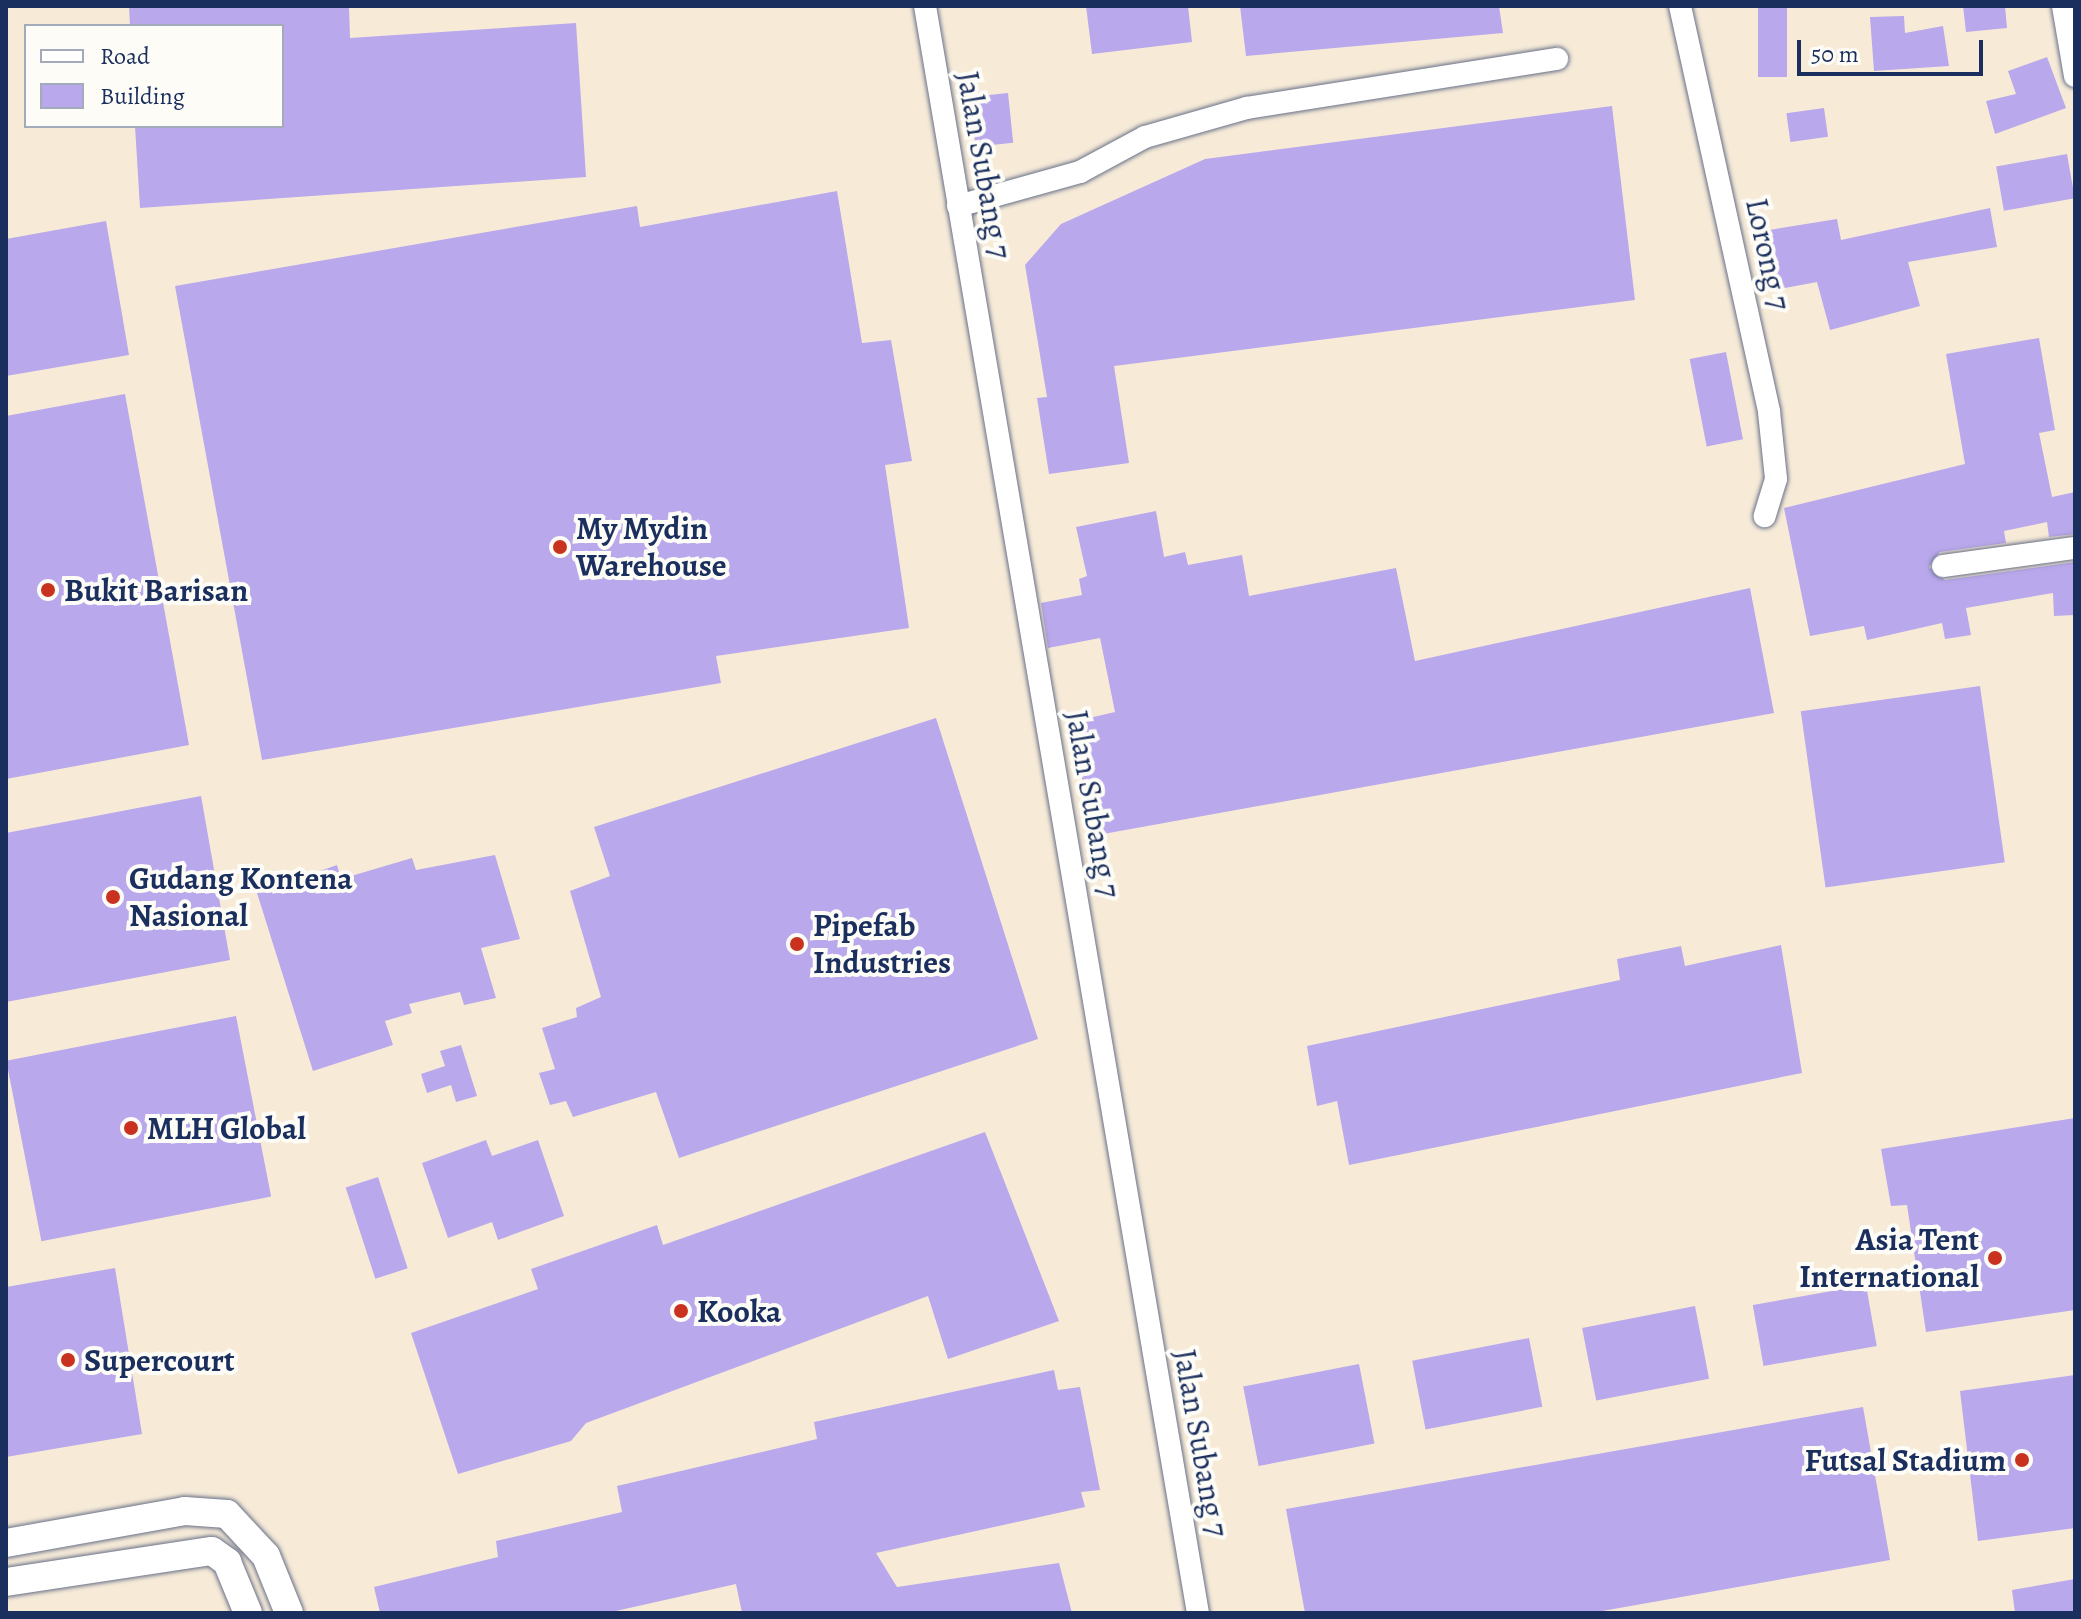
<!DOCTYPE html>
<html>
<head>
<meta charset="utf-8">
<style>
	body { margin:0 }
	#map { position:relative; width:2081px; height:1619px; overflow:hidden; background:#f7ebd8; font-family:Alegreya,serif }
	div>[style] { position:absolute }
	.building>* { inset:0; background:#b9a8eb; transform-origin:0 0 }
	.roads { filter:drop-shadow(0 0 2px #687189) drop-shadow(0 0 2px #687189) }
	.minor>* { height:22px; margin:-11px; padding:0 11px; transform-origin:11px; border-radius:11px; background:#fff }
	.tertiary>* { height:28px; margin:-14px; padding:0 14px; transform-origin:14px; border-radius:14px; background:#fff }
	.dots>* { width:22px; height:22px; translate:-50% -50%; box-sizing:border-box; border:4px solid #fdfcf7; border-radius:50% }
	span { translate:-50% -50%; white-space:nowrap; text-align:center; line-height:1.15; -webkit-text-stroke:8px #fdfcf7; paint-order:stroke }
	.street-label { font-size:32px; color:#1b2f5e }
	.poi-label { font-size:32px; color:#1b2f5e; font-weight:700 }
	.left { translate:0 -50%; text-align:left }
	.right { translate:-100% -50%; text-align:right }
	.frame { position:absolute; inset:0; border:8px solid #1b2f5e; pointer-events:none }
	.legend { position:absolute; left:24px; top:24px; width:260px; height:104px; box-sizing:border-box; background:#fdfcf7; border:2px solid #a3aaba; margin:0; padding:10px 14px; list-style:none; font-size:24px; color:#1b2f5e }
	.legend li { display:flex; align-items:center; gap:16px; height:40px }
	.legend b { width:40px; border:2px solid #a3aaba }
	.scale { position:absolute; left:1797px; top:40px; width:186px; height:36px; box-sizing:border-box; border:4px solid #1b2f5e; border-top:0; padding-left:10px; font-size:24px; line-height:28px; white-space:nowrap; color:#1b2f5e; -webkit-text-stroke:6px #fdfcf7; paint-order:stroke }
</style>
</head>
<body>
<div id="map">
	<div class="building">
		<div style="clip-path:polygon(129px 6px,349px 6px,350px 38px,576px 23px,586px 177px,140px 208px,135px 126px,282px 126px,282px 26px,130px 26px)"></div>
		<div style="clip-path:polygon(1086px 6px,1188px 6px,1192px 42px,1092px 54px)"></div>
		<div style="clip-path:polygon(1240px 6px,1499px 6px,1503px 33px,1246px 56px)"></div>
		<div style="left:1758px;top:6px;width:29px;height:71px"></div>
		<div style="clip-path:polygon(1963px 6px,2005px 6px,2007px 28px,1966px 32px)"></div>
		<div style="clip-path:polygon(1904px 16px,1905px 33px,1943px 26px,1949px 66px,1874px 71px,1870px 17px)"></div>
		<div style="clip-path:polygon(2047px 57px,2066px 108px,1995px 134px,1986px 101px,2016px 94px,2008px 71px)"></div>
		<div style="left:1008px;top:93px;width:50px;height:38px;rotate:84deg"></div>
		<div style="clip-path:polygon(1612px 106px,1635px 300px,1114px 366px,1129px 463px,1049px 474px,1037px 398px,1047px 397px,1025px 265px,1061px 224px,1205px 159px)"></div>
		<div style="left:1824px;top:108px;width:29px;height:38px;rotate:82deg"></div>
		<div style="left:2067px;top:154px;width:45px;height:72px;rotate:80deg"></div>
		<div style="clip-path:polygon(837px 191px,862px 343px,891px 340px,912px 461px,885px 465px,909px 628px,716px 656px,721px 683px,262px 760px,175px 286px,637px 206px,640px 227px)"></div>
		<div style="clip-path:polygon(1990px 208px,1997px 247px,1908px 262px,1920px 306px,1830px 330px,1817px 282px,1768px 291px,1757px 232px,1837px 219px,1841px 240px)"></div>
		<div style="clip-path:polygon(106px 221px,129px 355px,6px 376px,6px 239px)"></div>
		<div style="clip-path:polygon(2039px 338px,2055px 430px,2039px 433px,2052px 497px,2075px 492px,2075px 534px,2049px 537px,2047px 522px,2004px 531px,2006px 543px,1940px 552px,1929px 567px,1945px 580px,2075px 562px,2075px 615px,2054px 616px,2053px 593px,1966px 608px,1971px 635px,1945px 639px,1942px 623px,1867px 640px,1864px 626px,1810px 636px,1784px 508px,1965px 464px,1946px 354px)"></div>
		<div style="left:1726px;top:352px;width:89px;height:37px;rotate:79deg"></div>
		<div style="clip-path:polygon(125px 394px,189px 745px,6px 779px,6px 416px)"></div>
		<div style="clip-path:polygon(1156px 511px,1164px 557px,1185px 552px,1188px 565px,1242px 555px,1249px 596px,1396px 568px,1415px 661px,1750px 588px,1774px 713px,1092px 836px,1072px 722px,1115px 712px,1100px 638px,1048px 648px,1041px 603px,1082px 595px,1079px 579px,1087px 576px,1076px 527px)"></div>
		<div style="left:1980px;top:686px;width:178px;height:181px;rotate:82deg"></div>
		<div style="clip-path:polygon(936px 718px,1038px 1039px,679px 1158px,656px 1092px,573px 1117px,566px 1101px,550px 1105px,539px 1073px,555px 1069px,542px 1028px,577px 1017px,576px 1008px,601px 997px,570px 891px,610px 876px,594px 827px)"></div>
		<div style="clip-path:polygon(201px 796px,230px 960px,6px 1002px,6px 833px)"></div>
		<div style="clip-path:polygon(495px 855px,520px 939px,481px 948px,496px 998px,464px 1005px,460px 992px,409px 1004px,412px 1013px,385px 1021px,393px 1045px,313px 1071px,257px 893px,337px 865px,341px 879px,412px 858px,416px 870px)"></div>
		<div style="clip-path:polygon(1781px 945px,1802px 1073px,1349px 1165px,1337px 1101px,1317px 1106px,1307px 1046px,1620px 980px,1617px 959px,1681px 946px,1685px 966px)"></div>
		<div style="left:236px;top:1016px;width:184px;height:234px;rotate:79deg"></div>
		<div style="clip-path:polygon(461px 1045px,477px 1096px,456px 1102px,451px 1085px,427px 1093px,421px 1074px,445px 1066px,440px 1051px)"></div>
		<div style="clip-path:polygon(2075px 1118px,2075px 1310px,1926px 1332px,1907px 1205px,1891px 1206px,1881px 1149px)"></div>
		<div style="clip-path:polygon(985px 1132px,1059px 1321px,948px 1359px,928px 1296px,586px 1423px,571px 1441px,458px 1474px,411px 1333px,538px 1289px,531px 1269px,657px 1225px,663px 1245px)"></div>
		<div style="clip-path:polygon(486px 1140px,492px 1156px,538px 1140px,564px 1216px,498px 1240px,492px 1222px,448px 1238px,422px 1163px)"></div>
		<div style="left:378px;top:1177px;width:96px;height:34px;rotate:72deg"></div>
		<div style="clip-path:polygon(115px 1268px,142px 1434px,6px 1457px,6px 1287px)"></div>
		<div style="left:1866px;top:1285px;width:62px;height:115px;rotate:80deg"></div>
		<div style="left:1695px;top:1306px;width:74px;height:115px;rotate:79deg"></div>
		<div style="left:1529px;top:1338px;width:70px;height:119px;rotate:79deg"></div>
		<div style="left:1359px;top:1364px;width:81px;height:118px;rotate:79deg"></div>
		<div style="clip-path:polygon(1054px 1370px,1058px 1390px,1080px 1387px,1100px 1490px,1081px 1492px,1085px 1507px,876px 1553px,897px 1587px,1059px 1563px,1072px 1613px,742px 1613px,736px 1584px,607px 1613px,380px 1613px,374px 1587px,498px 1557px,496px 1541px,622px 1512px,617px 1486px,817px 1439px,814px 1422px)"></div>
		<div style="clip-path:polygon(2075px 1375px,2075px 1528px,1978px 1541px,1960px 1391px)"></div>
		<div style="clip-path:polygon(1863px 1407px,1890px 1560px,1591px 1613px,1305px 1613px,1286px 1509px)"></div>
		<div style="clip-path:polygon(2075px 1579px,2075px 1613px,2015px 1613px,2012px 1590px)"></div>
	</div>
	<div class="roads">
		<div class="minor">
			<div style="left:925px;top:6px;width:1630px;rotate:80.36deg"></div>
			<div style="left:1680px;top:6px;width:416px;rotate:77.6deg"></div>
			<div style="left:1769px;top:412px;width:67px;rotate:84deg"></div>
			<div style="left:1776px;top:479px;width:39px;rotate:107deg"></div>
			<div style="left:2063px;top:6px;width:71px;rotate:80.3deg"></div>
			<div style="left:958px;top:206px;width:127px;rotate:-15.6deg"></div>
			<div style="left:1080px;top:172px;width:74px;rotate:-28.3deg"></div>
			<div style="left:1145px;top:137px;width:106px;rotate:-15.9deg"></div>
			<div style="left:1247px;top:108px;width:314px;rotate:-9deg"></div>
			<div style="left:1943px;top:566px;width:133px;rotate:-7.8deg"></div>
		</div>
		<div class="tertiary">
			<div style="left:6px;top:1543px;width:182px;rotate:-10.1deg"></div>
			<div style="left:185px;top:1511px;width:42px;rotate:4.1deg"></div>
			<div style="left:227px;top:1514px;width:57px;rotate:47.1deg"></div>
			<div style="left:266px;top:1556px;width:61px;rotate:68deg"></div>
			<div style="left:6px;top:1582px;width:208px;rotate:-8.6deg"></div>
			<div style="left:212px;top:1551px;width:19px;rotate:36deg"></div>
			<div style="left:227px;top:1562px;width:55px;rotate:67.6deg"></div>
		</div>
	</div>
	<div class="dots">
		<div style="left:560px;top:547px;background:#c8321e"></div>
		<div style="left:48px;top:590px;background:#c8321e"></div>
		<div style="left:113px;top:897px;background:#c8321e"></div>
		<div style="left:797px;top:944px;background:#c8321e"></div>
		<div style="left:131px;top:1128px;background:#c8321e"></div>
		<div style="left:1995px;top:1258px;background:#c8321e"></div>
		<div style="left:681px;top:1311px;background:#c8321e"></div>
		<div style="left:68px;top:1360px;background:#c8321e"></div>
		<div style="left:2022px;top:1460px;background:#c8321e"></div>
	</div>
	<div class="street-label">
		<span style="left:984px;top:165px;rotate:80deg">Jalan Subang 7</span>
		<span style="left:1768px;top:254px;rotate:78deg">Lorong 7</span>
		<span style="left:1093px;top:804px;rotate:80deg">Jalan Subang 7</span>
		<span style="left:1201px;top:1443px;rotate:80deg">Jalan Subang 7</span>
	</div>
	<div class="poi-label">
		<span class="left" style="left:576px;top:547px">My Mydin<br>Warehouse</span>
		<span class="left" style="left:64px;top:590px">Bukit Barisan</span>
		<span class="left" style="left:129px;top:897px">Gudang Kontena<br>Nasional</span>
		<span class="left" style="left:813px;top:944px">Pipefab<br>Industries</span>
		<span class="left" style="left:147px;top:1128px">MLH Global</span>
		<span class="right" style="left:1979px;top:1258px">Asia Tent<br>International</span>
		<span class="left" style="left:697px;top:1311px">Kooka</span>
		<span class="left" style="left:84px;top:1360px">Supercourt</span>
		<span class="right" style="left:2006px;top:1460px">Futsal Stadium</span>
	</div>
	<div class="frame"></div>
	<ul class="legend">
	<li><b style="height:10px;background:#fff"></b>Road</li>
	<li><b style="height:22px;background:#b9a8eb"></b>Building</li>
	</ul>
	<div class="scale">50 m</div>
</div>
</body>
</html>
